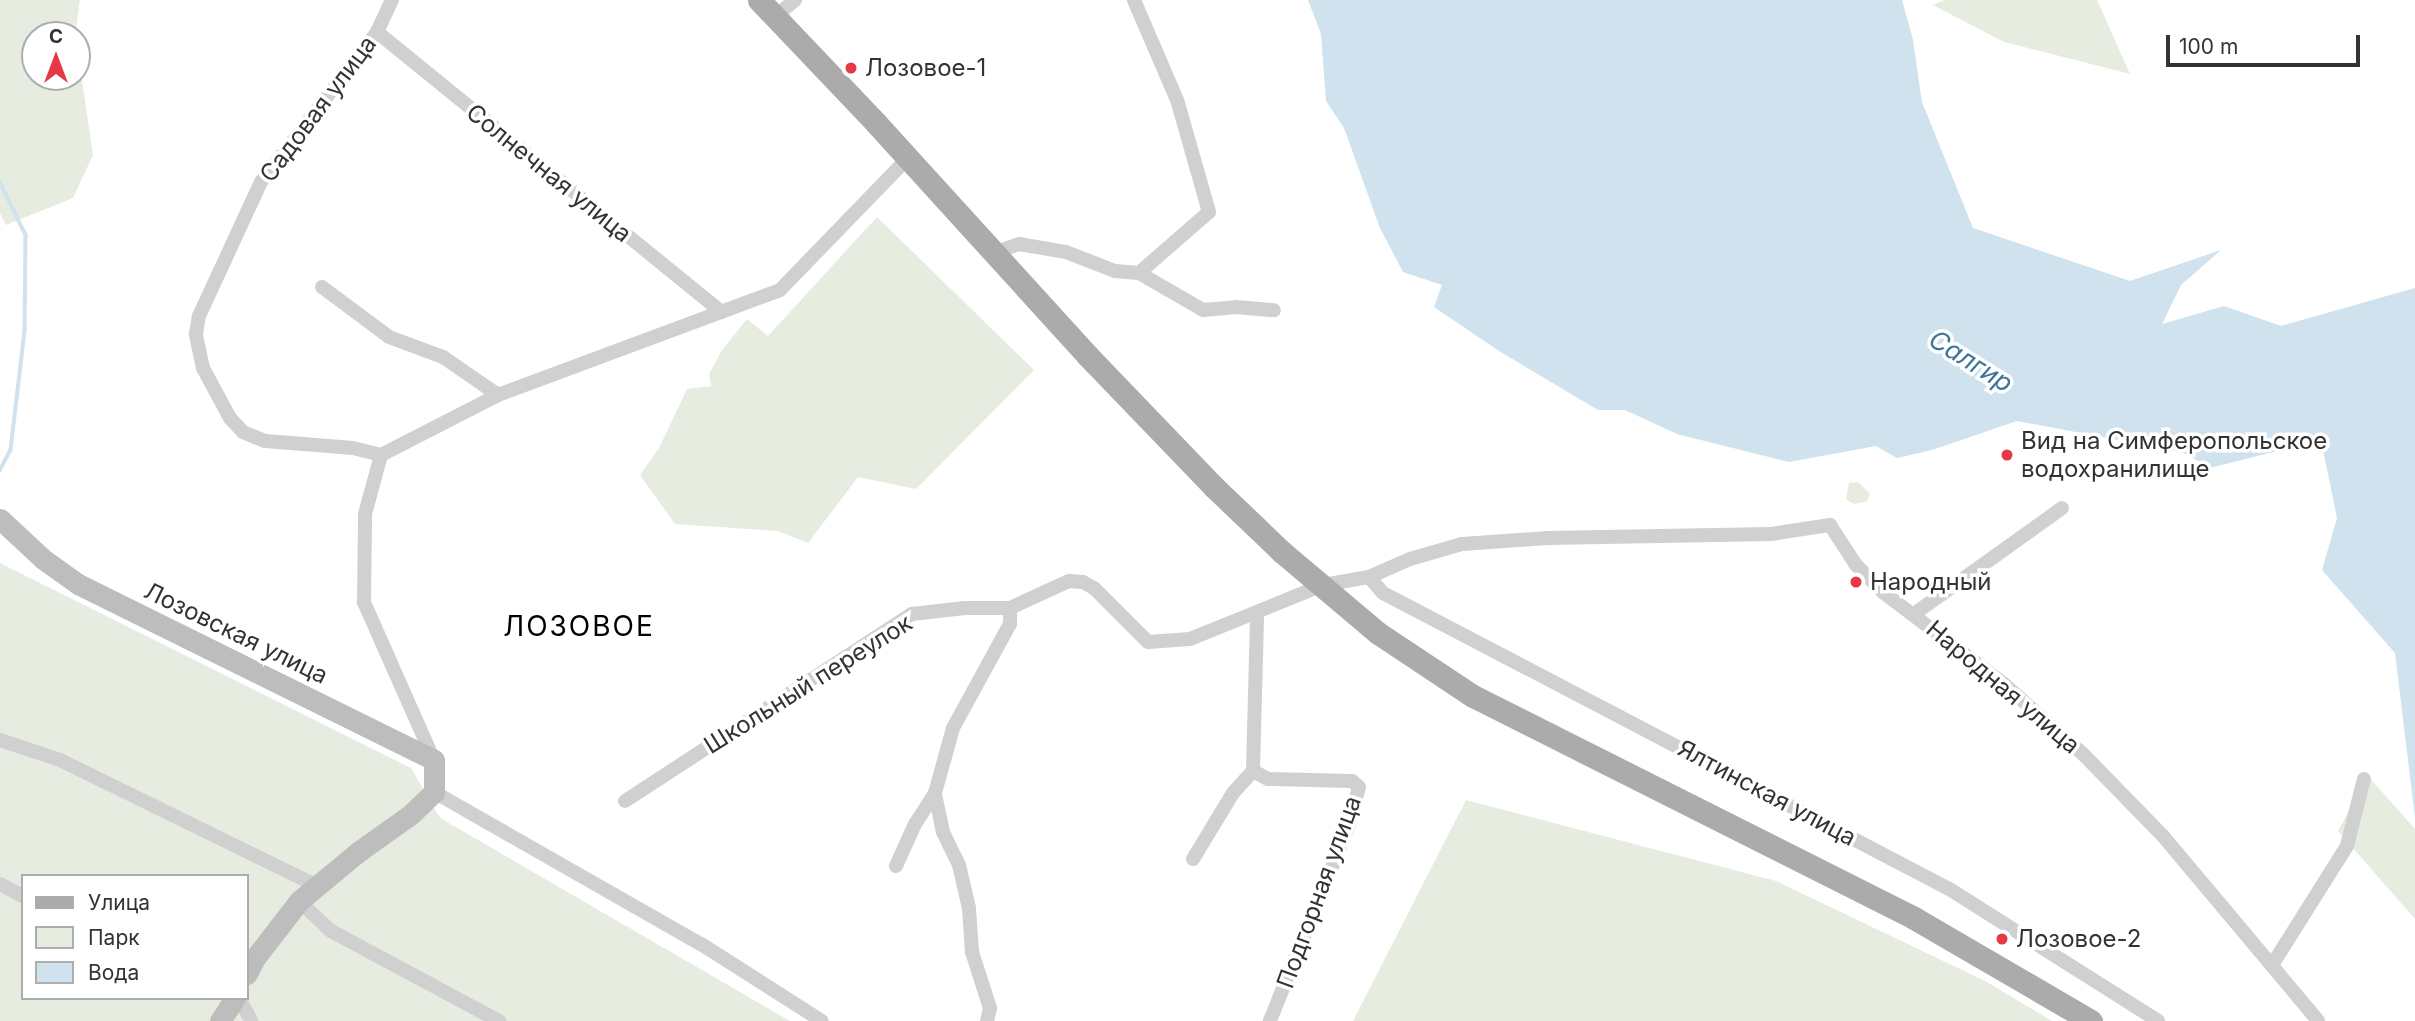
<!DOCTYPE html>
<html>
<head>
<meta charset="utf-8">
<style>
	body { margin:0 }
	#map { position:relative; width:2415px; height:1021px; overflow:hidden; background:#fff; font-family:Inter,sans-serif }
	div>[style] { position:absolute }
	.green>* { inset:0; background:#e6ecdf }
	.water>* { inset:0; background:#cfe2ee }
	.stream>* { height:3.5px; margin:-1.75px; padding:0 1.75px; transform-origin:1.75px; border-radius:1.75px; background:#cfe2ee }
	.street>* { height:14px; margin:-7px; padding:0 7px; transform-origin:7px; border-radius:7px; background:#d0d0d0 }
	.secondary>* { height:21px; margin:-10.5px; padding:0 10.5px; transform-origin:10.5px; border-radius:10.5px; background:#bdbdbd }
	.primary>* { height:23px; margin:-11.5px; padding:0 11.5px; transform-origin:11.5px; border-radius:11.5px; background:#ababab }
	.dots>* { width:19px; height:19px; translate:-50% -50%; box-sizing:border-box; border:4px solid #fff; border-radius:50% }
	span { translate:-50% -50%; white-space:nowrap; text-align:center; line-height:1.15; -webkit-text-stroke:7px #fff; paint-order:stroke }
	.poi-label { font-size:24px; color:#333 }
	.left { translate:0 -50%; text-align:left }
	.street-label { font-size:24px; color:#333 }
	.water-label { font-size:26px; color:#3f7597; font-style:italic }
	.quarter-label { font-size:28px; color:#000; letter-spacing:2px }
	.legend { position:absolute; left:21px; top:874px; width:228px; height:126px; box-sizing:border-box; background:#fff; border:2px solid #adadad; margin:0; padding:9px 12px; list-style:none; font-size:21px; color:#333 }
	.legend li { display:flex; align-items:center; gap:14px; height:35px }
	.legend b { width:35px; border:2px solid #adadad }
	.north { position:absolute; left:21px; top:21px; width:70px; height:70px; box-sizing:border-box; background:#fff; border:2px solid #adadad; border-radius:50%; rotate:0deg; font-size:19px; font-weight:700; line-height:28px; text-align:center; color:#333 }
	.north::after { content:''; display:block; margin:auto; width:24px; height:32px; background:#e63946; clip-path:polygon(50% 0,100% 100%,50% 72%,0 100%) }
	.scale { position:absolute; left:2166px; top:35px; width:194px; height:32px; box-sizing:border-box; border:4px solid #333; border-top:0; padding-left:9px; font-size:21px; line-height:24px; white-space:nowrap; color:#333; -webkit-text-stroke:5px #fff; paint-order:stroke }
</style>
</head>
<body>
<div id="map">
	<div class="green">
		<div style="clip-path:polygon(0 0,80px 0,75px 35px,35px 35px,35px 77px,77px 77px,77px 46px,93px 155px,73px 198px,6px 225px,0 213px)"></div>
		<div style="clip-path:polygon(1945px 0,2097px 0,2130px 74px,2004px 42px,1933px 5px)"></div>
		<div style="clip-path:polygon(877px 217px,1034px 370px,916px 489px,858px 477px,808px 543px,778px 531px,675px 524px,640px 475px,659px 448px,687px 389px,711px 386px,709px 374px,722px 350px,747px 319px,768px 336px)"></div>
		<div style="clip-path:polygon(1858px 482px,1870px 494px,1867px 501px,1854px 504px,1846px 499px,1849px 483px)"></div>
		<div style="clip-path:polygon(evenodd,0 563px,411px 768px,440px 818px,790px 1021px,0 1021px,0 563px,23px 876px,247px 876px,247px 998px,23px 998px,23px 876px)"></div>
		<div style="clip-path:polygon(2368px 776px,2415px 829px,2415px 919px,2338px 831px)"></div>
		<div style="clip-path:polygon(1466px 800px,1776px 881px,1985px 981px,2052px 1021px,1353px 1021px)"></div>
	</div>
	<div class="water">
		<div style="clip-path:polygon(1308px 0,1902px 0,1913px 40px,1922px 102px,1973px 228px,2130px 281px,2221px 250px,2181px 285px,2162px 324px,2224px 306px,2281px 326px,2415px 288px,2415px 818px,2395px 653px,2322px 570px,2337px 518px,2321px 440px,2210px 468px,2182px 452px,2017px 421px,1932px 450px,1897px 458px,1876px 446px,1789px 462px,1677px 434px,1625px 410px,1598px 410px,1499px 351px,1434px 307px,1442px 285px,1403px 272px,1380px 228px,1344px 128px,1326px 101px,1321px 34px)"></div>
	</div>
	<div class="stream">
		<div style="left:0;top:182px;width:59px;rotate:63.9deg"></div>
		<div style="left:26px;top:235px;width:96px;rotate:90.6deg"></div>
		<div style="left:25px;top:331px;width:120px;rotate:96.7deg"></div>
		<div style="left:11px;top:450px;width:24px;rotate:118deg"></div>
	</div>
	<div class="street">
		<div style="left:776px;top:16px;width:25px;rotate:-40deg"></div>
		<div style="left:377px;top:32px;width:444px;rotate:39.1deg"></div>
		<div style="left:993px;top:253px;width:28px;rotate:-19deg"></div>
		<div style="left:1019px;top:244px;width:48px;rotate:9.7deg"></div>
		<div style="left:1066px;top:252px;width:53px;rotate:21.2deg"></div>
		<div style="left:1115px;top:271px;width:24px;rotate:5deg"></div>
		<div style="left:1139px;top:273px;width:93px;rotate:-41.1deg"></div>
		<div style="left:1209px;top:212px;width:116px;rotate:-105.9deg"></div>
		<div style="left:1177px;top:100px;width:109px;rotate:-113.3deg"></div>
		<div style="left:1139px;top:273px;width:74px;rotate:30deg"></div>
		<div style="left:1203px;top:310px;width:33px;rotate:-5deg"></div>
		<div style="left:1236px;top:307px;width:38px;rotate:5deg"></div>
		<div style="left:322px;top:287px;width:84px;rotate:36.7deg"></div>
		<div style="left:389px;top:337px;width:58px;rotate:20.3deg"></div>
		<div style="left:443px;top:357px;width:67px;rotate:34.6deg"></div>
		<div style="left:381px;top:455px;width:29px;rotate:-166deg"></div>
		<div style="left:353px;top:448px;width:88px;rotate:-175.5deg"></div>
		<div style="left:265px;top:441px;width:24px;rotate:-158deg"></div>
		<div style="left:243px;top:432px;width:19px;rotate:-133deg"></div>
		<div style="left:230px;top:418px;width:57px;rotate:-118.4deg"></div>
		<div style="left:203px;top:368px;width:35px;rotate:-102deg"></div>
		<div style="left:196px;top:334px;width:18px;rotate:-81deg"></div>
		<div style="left:199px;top:316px;width:148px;rotate:-65.2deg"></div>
		<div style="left:261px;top:182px;width:190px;rotate:-52.3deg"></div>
		<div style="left:377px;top:32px;width:35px;rotate:-65deg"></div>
		<div style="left:1369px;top:577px;width:21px;rotate:49deg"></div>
		<div style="left:1383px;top:593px;width:641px;rotate:27.6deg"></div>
		<div style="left:1951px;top:890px;width:245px;rotate:32.3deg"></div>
		<div style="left:1914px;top:614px;width:182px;rotate:-35.6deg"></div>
		<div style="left:0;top:740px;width:63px;rotate:18.4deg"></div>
		<div style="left:60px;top:760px;width:286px;rotate:26.1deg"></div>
		<div style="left:433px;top:758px;width:171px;rotate:-113.9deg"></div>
		<div style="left:364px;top:602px;width:88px;rotate:-89.3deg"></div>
		<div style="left:365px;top:514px;width:61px;rotate:-74.8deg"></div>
		<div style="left:381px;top:455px;width:131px;rotate:-27.1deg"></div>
		<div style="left:498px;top:395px;width:301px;rotate:-20.4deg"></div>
		<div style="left:780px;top:290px;width:184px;rotate:-45.9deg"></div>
		<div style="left:1253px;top:771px;width:17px;rotate:28deg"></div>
		<div style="left:1268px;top:779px;width:84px;rotate:1.4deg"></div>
		<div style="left:1352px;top:781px;width:9px;rotate:41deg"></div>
		<div style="left:1359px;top:787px;width:39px;rotate:105deg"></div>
		<div style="left:1349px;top:825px;width:211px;rotate:112deg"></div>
		<div style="left:434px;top:792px;width:307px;rotate:29.7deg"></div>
		<div style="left:701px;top:944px;width:143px;rotate:32.5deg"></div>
		<div style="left:625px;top:801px;width:343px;rotate:-33.1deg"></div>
		<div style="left:912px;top:614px;width:53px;rotate:-6.5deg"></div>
		<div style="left:965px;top:608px;width:45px"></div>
		<div style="left:1010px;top:608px;width:65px;rotate:-24.6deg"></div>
		<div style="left:1069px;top:581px;width:14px;rotate:4deg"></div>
		<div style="left:1083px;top:582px;width:13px;rotate:29deg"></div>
		<div style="left:1094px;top:588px;width:76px;rotate:45deg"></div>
		<div style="left:1148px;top:642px;width:42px;rotate:-4.1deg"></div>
		<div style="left:1190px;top:639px;width:144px;rotate:-22.1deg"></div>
		<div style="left:1323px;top:585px;width:47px;rotate:-9.9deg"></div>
		<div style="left:1369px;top:577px;width:45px;rotate:-23.7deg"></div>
		<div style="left:1410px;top:559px;width:54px;rotate:-16.1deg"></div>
		<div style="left:1462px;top:544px;width:85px;rotate:-4deg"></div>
		<div style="left:1547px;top:538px;width:224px;rotate:-1deg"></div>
		<div style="left:1771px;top:534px;width:60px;rotate:-8.7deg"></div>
		<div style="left:1830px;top:525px;width:48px;rotate:57deg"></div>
		<div style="left:1856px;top:565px;width:40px;rotate:45deg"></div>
		<div style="left:1884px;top:593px;width:152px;rotate:37.2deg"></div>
		<div style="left:2005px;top:685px;width:104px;rotate:41.5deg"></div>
		<div style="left:2083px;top:754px;width:115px;rotate:45.7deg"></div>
		<div style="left:2163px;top:836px;width:241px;rotate:50deg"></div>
		<div style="left:1193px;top:859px;width:77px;rotate:-58.8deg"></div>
		<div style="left:1233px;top:793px;width:30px;rotate:-48deg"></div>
		<div style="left:1253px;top:771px;width:157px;rotate:-88.5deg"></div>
		<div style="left:896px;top:866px;width:46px;rotate:-65.7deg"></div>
		<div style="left:915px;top:824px;width:37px;rotate:-57deg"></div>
		<div style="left:0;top:884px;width:26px;rotate:28deg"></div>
		<div style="left:299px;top:901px;width:44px;rotate:43.2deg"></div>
		<div style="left:331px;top:931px;width:191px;rotate:28.2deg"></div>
		<div style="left:2272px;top:965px;width:141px;rotate:-57.8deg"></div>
		<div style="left:2347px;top:846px;width:69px;rotate:-75.8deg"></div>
		<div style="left:239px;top:998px;width:26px;rotate:62deg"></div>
		<div style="left:987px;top:1021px;width:13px;rotate:-77deg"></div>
		<div style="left:990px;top:1008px;width:59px;rotate:-107.8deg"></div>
		<div style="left:972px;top:952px;width:44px;rotate:-93.9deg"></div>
		<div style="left:969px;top:908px;width:44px;rotate:-103.1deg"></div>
		<div style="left:959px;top:865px;width:37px;rotate:-116deg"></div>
		<div style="left:943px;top:832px;width:40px;rotate:-102deg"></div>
		<div style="left:935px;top:793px;width:67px;rotate:-74.5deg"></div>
		<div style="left:953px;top:728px;width:119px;rotate:-61.3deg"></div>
		<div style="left:1010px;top:624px;width:16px;rotate:-90deg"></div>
	</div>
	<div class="secondary">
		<div style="left:0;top:519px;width:59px;rotate:42.9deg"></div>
		<div style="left:43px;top:559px;width:43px;rotate:35.5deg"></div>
		<div style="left:78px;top:584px;width:397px;rotate:26.3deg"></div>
		<div style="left:434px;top:760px;width:32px;rotate:90deg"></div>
		<div style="left:434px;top:792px;width:33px;rotate:136deg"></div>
		<div style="left:410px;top:815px;width:64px;rotate:144.6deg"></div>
		<div style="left:358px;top:852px;width:77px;rotate:140.3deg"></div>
		<div style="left:299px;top:901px;width:72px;rotate:127.7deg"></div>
		<div style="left:255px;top:958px;width:18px;rotate:117deg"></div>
		<div style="left:220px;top:1021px;width:27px;rotate:-57deg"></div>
	</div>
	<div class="primary">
		<div style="left:759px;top:0;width:170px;rotate:46.4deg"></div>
		<div style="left:876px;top:123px;width:314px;rotate:47.7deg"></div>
		<div style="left:1087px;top:355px;width:183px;rotate:46.1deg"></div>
		<div style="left:1214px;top:487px;width:94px;rotate:43.7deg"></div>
		<div style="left:1282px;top:552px;width:126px;rotate:40.2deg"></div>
		<div style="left:1378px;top:633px;width:114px;rotate:33.6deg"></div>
		<div style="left:1473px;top:696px;width:494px;rotate:26.7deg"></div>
		<div style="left:1914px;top:918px;width:205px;rotate:30.2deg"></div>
	</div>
	<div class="dots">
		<div style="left:851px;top:68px;background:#e63946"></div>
		<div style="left:2007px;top:455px;background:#e63946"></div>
		<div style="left:1856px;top:582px;background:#e63946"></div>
		<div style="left:2002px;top:939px;background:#e63946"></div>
	</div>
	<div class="poi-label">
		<span class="left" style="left:865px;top:68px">Лозовое-1</span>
		<span class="left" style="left:2021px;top:455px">Вид на Симферопольское<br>водохранилище</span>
		<span class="left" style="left:1870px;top:582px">Народный</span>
		<span class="left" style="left:2016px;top:939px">Лозовое-2</span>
	</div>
	<div class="street-label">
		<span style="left:318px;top:109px;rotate:-53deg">Садовая улица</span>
		<span style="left:549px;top:173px;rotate:39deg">Солнечная улица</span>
		<span style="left:236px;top:633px;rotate:26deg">Лозовская улица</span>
		<span style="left:808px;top:684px;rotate:-32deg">Школьный переулок</span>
		<span style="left:2003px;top:687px;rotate:40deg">Народная улица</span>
		<span style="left:1767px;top:793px;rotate:28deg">Ялтинская улица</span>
		<span style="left:1319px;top:892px;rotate:-70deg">Подгорная улица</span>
	</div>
	<div class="water-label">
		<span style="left:1971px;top:361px;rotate:32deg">Салгир</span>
	</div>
	<div class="quarter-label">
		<span style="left:579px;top:626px">ЛОЗОВОЕ</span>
	</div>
	<ul class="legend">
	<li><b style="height:9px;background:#ababab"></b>Улица</li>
	<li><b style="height:19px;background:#e6ecdf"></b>Парк</li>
	<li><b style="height:19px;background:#cfe2ee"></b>Вода</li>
	</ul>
	<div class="north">С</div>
	<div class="scale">100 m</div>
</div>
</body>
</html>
